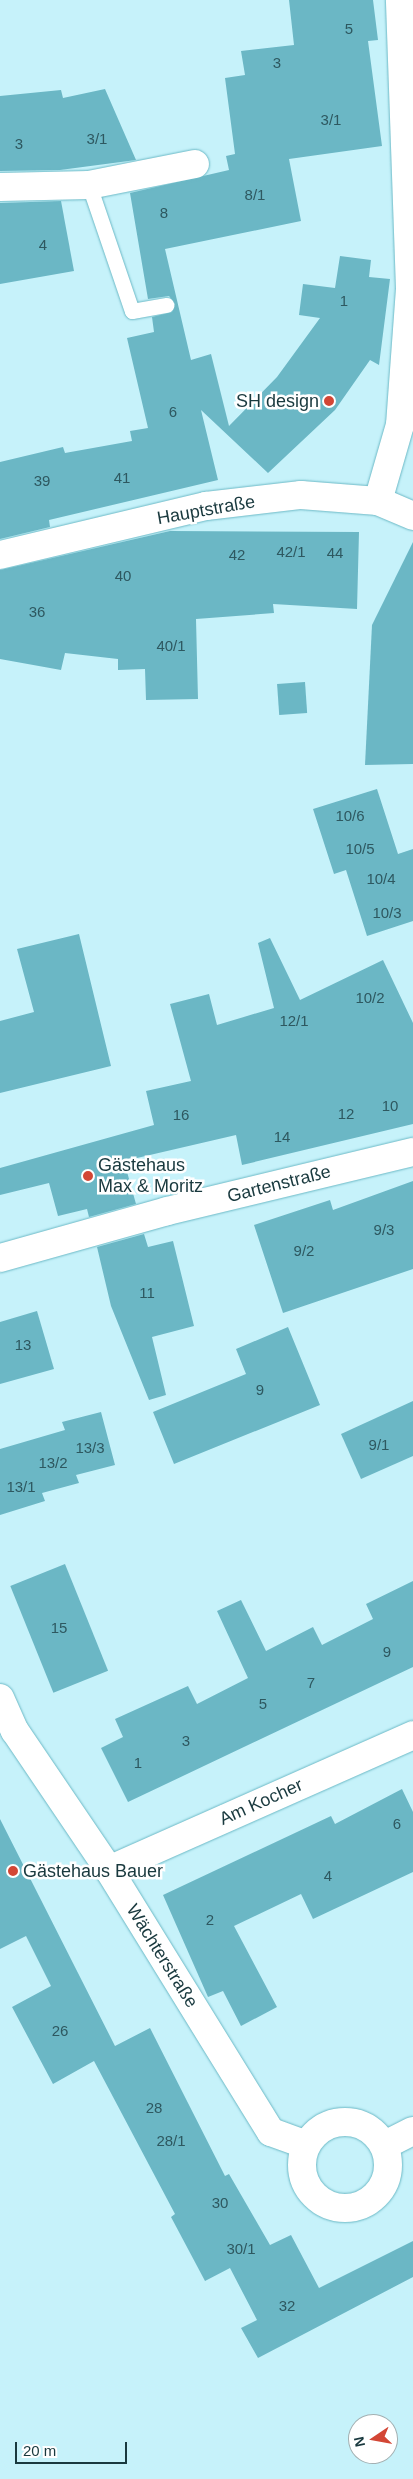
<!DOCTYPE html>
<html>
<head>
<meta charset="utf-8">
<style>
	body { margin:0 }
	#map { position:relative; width:413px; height:2479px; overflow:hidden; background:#c6f2fa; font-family:Arial,sans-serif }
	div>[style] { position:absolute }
	.building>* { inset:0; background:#6bb7c5; transform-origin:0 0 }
	.roads { filter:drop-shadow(0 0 1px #6cb9c6) drop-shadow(0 0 1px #6cb9c6) }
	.lane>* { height:15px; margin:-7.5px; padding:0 7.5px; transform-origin:7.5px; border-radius:7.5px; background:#fff }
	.street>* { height:28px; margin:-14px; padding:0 14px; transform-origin:14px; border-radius:14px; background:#fff }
	.street>.ring { margin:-14px; padding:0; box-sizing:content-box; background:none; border:28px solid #fff; border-radius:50% }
	.secondary>* { height:28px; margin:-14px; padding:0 14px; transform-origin:14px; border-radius:14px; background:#fff }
	.dots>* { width:14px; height:14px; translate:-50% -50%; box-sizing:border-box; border:2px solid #fff; border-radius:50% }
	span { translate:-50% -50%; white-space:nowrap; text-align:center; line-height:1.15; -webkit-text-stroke:5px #fff; paint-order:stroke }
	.number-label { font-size:15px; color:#2e5860 }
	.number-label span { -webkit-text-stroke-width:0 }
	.poi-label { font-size:18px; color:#19393e }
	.right { translate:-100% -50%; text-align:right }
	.left { translate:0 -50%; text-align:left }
	.street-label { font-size:18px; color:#19393e }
	.north { position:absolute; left:348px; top:2414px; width:50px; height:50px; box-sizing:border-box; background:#fff; border:1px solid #a3b0b2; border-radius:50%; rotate:258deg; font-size:14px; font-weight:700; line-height:20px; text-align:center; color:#19393e }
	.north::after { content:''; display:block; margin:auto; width:18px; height:22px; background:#d34635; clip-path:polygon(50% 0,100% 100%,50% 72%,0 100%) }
	.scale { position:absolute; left:15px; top:2442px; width:112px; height:22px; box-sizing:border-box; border:2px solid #19393e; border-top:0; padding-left:6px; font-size:15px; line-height:18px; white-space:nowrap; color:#19393e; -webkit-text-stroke:4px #fff; paint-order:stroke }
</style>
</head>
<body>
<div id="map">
	<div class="building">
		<div style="clip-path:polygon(289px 0,373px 0,378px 40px,368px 41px,382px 146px,289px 159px,301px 221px,165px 249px,191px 360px,211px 354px,229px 426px,277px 377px,320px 318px,299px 315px,303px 284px,335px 288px,340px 256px,371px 260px,369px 277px,390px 279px,379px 365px,370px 360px,335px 410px,268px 473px,201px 410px,218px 480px,49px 520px,50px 527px,0 539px,0 462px,63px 447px,65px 453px,132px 441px,130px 431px,148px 428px,127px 338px,154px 332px,152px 317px,172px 312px,175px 304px,169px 296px,148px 299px,130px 193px,229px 170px,226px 156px,235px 154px,225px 78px,245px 75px,241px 51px,294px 45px)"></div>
		<div style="clip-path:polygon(105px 89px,136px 160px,60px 170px,0 171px,0 96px,61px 90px,63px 98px)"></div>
		<div style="clip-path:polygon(61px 201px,74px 271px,0 284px,0 203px)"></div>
		<div style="clip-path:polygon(170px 531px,359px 532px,357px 609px,273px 604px,274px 613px,196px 619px,198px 699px,146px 700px,145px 669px,118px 670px,118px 659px,65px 653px,61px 670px,0 659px,0 570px)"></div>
		<div style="clip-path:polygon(413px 542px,413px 764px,365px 765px,372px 625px)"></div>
		<div style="left:305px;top:682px;width:31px;height:28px;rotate:86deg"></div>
		<div style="clip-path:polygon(377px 789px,398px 854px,413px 849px,413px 921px,367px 936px,346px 870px,334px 874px,313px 809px)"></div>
		<div style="clip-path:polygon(79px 934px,111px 1066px,0 1093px,0 1021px,34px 1012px,17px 949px)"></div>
		<div style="clip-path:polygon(270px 938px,300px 1000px,383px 960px,413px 1023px,413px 1124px,242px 1165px,236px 1135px,124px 1161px,136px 1204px,89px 1217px,87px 1209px,58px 1216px,49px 1183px,0 1195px,0 1168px,154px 1125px,146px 1091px,191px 1081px,170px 1004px,209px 994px,217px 1025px,274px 1008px,258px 943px)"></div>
		<div style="clip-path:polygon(413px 1181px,413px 1269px,283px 1313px,254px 1225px,330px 1200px,333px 1210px)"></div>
		<div style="clip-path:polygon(144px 1234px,148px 1247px,173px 1241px,194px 1326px,152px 1337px,166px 1395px,149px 1400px,111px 1306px,97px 1247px)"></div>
		<div style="clip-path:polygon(37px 1311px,54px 1369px,0 1384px,0 1322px)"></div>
		<div style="clip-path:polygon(288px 1327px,320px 1405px,174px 1464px,153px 1412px,246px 1374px,236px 1349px)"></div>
		<div style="clip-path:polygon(413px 1401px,413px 1456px,361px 1479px,341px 1434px)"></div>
		<div style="clip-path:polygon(101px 1412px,115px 1465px,76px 1475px,79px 1483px,42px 1493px,45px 1501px,0 1515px,0 1449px,65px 1430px,62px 1422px)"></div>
		<div style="left:65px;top:1564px;width:115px;height:59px;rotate:68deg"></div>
		<div style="clip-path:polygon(413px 1581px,413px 1667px,128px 1802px,101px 1748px,123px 1737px,115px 1719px,188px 1686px,197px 1704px,248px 1678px,217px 1611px,241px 1600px,266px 1651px,313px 1627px,322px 1645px,373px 1619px,366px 1604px)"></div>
		<div style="clip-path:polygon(402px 1789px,413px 1812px,413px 1872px,313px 1919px,301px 1894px,234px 1926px,277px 2007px,241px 2026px,223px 1991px,208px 1997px,163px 1895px,331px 1816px,335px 1824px)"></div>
		<div style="clip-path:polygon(0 1819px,115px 2046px,150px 2028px,225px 2176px,229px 2174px,270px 2245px,291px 2235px,319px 2288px,413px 2241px,413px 2277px,258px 2358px,241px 2328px,257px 2320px,230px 2268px,205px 2281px,171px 2217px,175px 2214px,94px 2061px,53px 2084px,12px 2007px,51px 1986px,26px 1936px,0 1949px)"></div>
	</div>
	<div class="roads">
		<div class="lane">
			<div style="left:89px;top:185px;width:133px;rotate:71.2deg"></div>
			<div style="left:132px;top:311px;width:35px;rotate:-10deg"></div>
		</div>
		<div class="street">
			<div style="left:0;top:187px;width:89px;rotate:-1.3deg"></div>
			<div style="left:89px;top:185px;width:108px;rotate:-11.2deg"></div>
			<div style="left:378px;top:501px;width:79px;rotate:-73.9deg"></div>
			<div style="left:400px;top:425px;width:136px;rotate:-85.8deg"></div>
			<div style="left:410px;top:289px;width:289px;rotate:-92deg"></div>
			<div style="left:0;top:1258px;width:173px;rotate:-15.7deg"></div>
			<div style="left:167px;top:1211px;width:253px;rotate:-13.5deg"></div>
			<div style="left:0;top:1698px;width:36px;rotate:66deg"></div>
			<div style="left:15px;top:1731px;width:168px;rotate:55.9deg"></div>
			<div style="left:109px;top:1870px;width:308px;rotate:58.3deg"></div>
			<div style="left:271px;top:2132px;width:37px;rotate:20deg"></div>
			<div style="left:109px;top:1870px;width:333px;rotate:-23.9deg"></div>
			<div class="ring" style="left:302px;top:2122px;width:58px;height:58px"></div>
			<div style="left:385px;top:2145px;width:31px;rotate:-27deg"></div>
		</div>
		<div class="secondary">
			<div style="left:0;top:555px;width:212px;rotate:-13.4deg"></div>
			<div style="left:206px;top:506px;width:96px;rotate:-6.6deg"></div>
			<div style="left:301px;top:495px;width:77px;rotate:4.5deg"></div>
			<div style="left:378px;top:501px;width:38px;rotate:23deg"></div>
		</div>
	</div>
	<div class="dots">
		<div style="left:329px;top:401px;background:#d34635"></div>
		<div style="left:88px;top:1176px;background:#d34635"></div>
		<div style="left:13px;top:1871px;background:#d34635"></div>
	</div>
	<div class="number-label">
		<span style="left:349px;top:29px">5</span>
		<span style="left:277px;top:63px">3</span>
		<span style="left:331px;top:120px">3/1</span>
		<span style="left:97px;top:139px">3/1</span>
		<span style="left:19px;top:144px">3</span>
		<span style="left:255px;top:195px">8/1</span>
		<span style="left:164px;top:213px">8</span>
		<span style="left:43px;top:245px">4</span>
		<span style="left:344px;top:301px">1</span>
		<span style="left:173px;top:412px">6</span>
		<span style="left:122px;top:478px">41</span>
		<span style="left:42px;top:481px">39</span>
		<span style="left:291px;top:552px">42/1</span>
		<span style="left:335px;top:553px">44</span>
		<span style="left:237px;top:555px">42</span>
		<span style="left:123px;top:576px">40</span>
		<span style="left:37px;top:612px">36</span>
		<span style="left:171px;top:646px">40/1</span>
		<span style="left:350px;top:816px">10/6</span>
		<span style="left:360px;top:849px">10/5</span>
		<span style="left:381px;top:879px">10/4</span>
		<span style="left:387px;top:913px">10/3</span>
		<span style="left:370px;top:998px">10/2</span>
		<span style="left:294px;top:1021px">12/1</span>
		<span style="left:390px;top:1106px">10</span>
		<span style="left:346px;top:1114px">12</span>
		<span style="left:181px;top:1115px">16</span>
		<span style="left:282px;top:1137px">14</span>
		<span style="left:384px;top:1230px">9/3</span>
		<span style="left:304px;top:1251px">9/2</span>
		<span style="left:147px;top:1293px">11</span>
		<span style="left:23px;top:1345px">13</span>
		<span style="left:260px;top:1390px">9</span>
		<span style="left:379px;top:1445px">9/1</span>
		<span style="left:90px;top:1448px">13/3</span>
		<span style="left:53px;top:1463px">13/2</span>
		<span style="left:21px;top:1487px">13/1</span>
		<span style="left:59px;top:1628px">15</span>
		<span style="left:387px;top:1652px">9</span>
		<span style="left:311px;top:1683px">7</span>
		<span style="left:263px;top:1704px">5</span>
		<span style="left:186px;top:1741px">3</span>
		<span style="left:138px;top:1763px">1</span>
		<span style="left:397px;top:1824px">6</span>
		<span style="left:328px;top:1876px">4</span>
		<span style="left:210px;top:1920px">2</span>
		<span style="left:60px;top:2031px">26</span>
		<span style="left:154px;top:2108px">28</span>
		<span style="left:171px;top:2141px">28/1</span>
		<span style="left:220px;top:2203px">30</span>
		<span style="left:241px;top:2249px">30/1</span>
		<span style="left:287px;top:2306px">32</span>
	</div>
	<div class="poi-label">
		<span class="right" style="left:319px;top:401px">SH design</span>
		<span class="left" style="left:98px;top:1176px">Gästehaus<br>Max &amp; Moritz</span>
		<span class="left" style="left:23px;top:1871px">Gästehaus Bauer</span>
	</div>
	<div class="street-label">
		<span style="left:206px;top:510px;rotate:-10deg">Hauptstraße</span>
		<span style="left:279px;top:1184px;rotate:-14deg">Gartenstraße</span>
		<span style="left:261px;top:1802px;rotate:-24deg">Am Kocher</span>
		<span style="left:162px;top:1956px;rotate:58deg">Wächterstraße</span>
	</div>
	<div class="north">N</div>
	<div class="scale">20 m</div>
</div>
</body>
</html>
